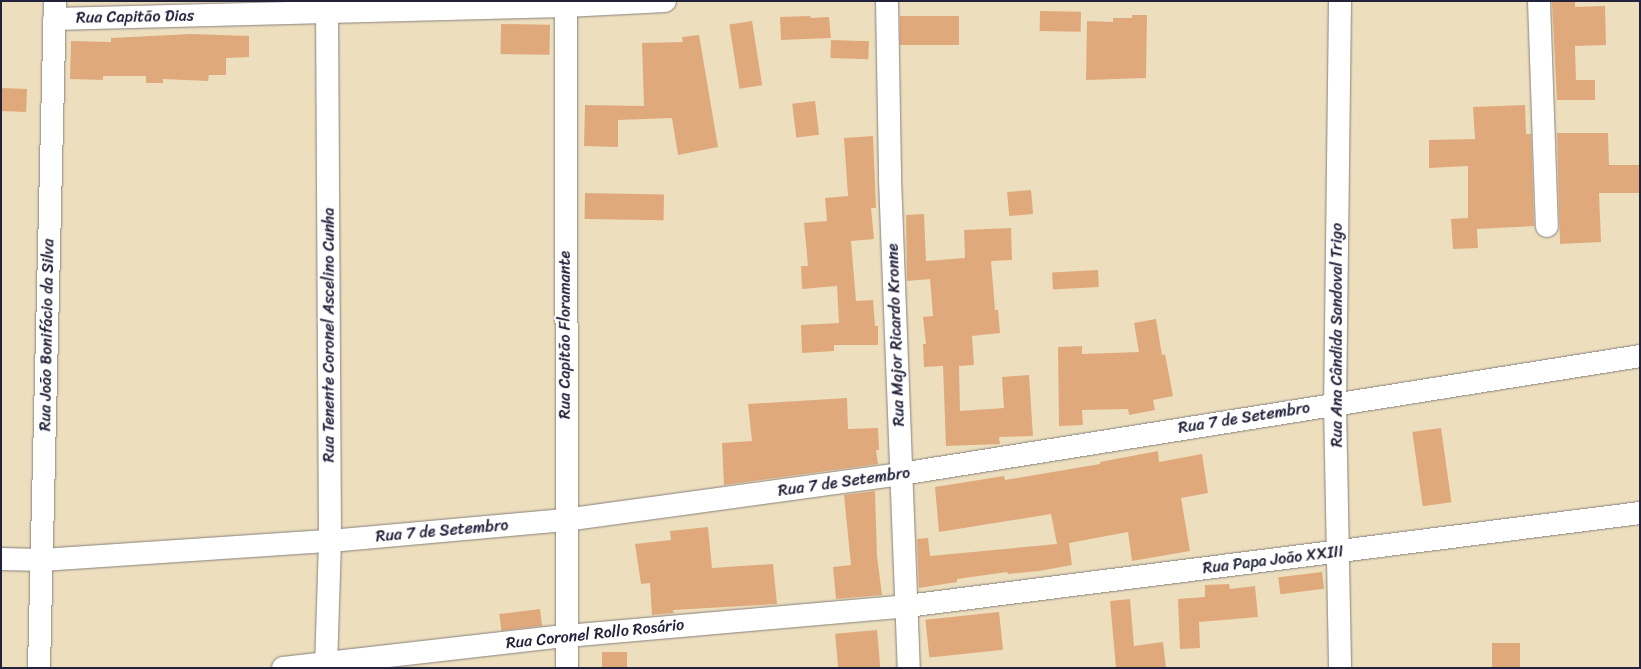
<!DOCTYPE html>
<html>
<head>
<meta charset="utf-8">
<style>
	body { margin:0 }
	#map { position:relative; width:1641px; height:669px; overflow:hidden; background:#eddfbe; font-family:Sriracha,sans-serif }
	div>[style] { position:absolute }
	.building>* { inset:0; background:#e0a97c; transform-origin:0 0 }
	.roads { filter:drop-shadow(0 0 1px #88807c) drop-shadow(0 0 1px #88807c) }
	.minor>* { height:22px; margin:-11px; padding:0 11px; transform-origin:11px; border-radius:11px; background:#fff }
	span { translate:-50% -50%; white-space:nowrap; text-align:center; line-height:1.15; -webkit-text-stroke:4px #fff; paint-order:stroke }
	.street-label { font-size:16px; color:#22223b }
	.frame { position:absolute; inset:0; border:2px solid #22223b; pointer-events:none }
</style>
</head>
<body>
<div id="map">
	<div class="building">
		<div style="clip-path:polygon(1552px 1px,1575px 1px,1575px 7px,1605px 6px,1606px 45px,1575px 46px,1576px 80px,1595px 80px,1595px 100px,1557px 100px)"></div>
		<div style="left:1040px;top:11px;width:41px;height:20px;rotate:1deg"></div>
		<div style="clip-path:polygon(1132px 15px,1147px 15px,1146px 78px,1086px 80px,1087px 21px,1113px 22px,1113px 18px,1132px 18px)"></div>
		<div style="clip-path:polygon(810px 16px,811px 18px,829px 17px,831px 38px,781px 40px,780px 17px)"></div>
		<div style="left:959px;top:16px;width:29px;height:59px;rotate:90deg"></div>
		<div style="left:752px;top:21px;width:65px;height:23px;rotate:81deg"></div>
		<div style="left:501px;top:24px;width:49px;height:30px;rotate:1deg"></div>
		<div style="clip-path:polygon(191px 34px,249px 36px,249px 57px,226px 58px,226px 75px,209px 75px,208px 81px,163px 79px,163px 83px,146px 83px,146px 76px,103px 76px,103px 80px,70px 79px,71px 41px,111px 42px,111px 38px)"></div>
		<div style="clip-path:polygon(699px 35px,718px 147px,678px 155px,672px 118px,618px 120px,618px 147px,584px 146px,585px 105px,644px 106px,642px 43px,683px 42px,682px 37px)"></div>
		<div style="left:831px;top:40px;width:38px;height:18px;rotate:2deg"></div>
		<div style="left:1px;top:88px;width:26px;height:23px;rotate:2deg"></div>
		<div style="left:815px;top:101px;width:34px;height:23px;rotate:83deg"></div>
		<div style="clip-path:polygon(1525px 105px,1526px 134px,1531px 134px,1534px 226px,1477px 229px,1478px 248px,1453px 249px,1451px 219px,1468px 218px,1468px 166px,1429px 168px,1429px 140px,1475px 139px,1473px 107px)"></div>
		<div style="clip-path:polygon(1557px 133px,1608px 133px,1609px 165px,1640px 165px,1640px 193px,1599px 193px,1601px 242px,1560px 244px)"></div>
		<div style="clip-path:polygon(873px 136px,876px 208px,871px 208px,874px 239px,851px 241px,856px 301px,873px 300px,875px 326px,878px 326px,878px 345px,834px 345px,834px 351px,802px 353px,801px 325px,839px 323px,837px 286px,802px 289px,801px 266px,808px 266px,804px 223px,827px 221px,825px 198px,848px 196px,844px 138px)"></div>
		<div style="left:1031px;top:190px;width:24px;height:24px;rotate:85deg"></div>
		<div style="left:585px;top:193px;width:79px;height:26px;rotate:1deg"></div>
		<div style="clip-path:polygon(924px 214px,926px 261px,965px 258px,964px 230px,1011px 228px,1012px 260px,991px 261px,995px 310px,998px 310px,1000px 333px,972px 336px,974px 365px,959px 366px,960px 411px,1004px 408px,1002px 377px,1029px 375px,1033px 436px,999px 437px,1000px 444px,946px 446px,943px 366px,924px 367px,923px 344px,926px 344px,923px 317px,933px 316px,930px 279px,907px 281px,906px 215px)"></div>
		<div style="left:1098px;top:270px;width:17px;height:46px;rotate:87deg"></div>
		<div style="clip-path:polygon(1156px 319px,1162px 355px,1165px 354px,1173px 396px,1153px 400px,1155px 410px,1129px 415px,1128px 409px,1082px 410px,1083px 425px,1059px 426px,1058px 347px,1082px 346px,1082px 354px,1139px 352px,1134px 323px)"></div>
		<div style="clip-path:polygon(847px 398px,848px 429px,878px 428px,879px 450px,876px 450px,878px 464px,724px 485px,722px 443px,752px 441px,748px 404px)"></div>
		<div style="left:1441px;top:428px;width:75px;height:29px;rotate:82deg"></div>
		<div style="clip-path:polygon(1158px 451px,1159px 462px,1202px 454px,1208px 493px,1181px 498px,1190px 551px,1132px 561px,1128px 532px,1069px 543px,1072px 565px,1039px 571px,1008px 574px,1007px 572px,957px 579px,957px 582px,919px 588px,917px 539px,928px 538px,930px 556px,1057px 544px,1051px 514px,939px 532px,935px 487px,1004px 476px,1005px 480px,1100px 464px,1100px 462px)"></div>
		<div style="clip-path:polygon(875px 491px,877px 556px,882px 595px,836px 599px,833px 567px,851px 565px,844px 495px)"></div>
		<div style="clip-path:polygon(708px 527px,712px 568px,773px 564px,777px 604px,673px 610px,674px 613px,652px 615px,650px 583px,641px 584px,635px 544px,671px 540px,670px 531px)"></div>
		<div style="left:1322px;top:572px;width:17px;height:44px;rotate:83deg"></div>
		<div style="clip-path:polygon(1229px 584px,1230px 589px,1255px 586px,1258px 617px,1199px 622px,1200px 648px,1180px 649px,1178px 599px,1205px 597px,1205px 585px)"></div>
		<div style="clip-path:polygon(1130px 599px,1134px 646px,1163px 642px,1166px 668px,1116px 668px,1110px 601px)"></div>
		<div style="left:540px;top:609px;width:17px;height:41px;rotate:83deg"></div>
		<div style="left:999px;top:612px;width:38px;height:74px;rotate:84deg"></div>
		<div style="left:877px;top:630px;width:38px;height:42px;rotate:85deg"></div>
		<div style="left:1520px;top:643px;width:25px;height:28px;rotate:90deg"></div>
		<div style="left:602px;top:652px;width:25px;height:16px"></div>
	</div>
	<div class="roads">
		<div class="minor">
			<div style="left:566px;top:1px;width:667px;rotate:89.91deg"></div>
			<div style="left:887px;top:1px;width:178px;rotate:89deg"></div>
			<div style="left:890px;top:179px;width:489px;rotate:87.8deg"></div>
			<div style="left:1340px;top:1px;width:403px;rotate:90.7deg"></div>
			<div style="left:1335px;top:404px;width:264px;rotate:88.9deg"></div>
			<div style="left:1539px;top:1px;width:225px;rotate:88deg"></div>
			<div style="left:54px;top:19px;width:512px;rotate:-1.45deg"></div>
			<div style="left:566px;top:6px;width:99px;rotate:-2.9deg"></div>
			<div style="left:1px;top:559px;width:41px;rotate:1.4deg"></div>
			<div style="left:42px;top:560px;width:289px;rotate:-3.8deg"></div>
			<div style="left:330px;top:541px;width:236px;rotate:-5.1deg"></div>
			<div style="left:565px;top:520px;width:339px;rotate:-7.8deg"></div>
			<div style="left:901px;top:474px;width:748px;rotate:-9.07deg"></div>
			<div style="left:39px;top:668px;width:667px;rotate:-88.63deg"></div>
			<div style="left:283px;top:668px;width:285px;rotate:-6.5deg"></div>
			<div style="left:566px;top:636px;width:342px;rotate:-5deg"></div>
			<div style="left:907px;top:606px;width:739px;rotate:-7.23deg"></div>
			<div style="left:326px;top:668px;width:127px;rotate:-88.2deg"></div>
			<div style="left:330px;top:541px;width:540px;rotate:-90.32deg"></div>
		</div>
	</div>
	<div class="street-label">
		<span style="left:135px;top:17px;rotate:-1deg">Rua Capitão Dias</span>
		<span style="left:47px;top:335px;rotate:-89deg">Rua João Bonifácio da Silva</span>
		<span style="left:329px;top:335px;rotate:-90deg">Rua Tenente Coronel Ascelino Cunha</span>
		<span style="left:565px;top:335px;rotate:-90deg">Rua Capitão Floramante</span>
		<span style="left:896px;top:335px;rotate:-92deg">Rua Major Ricardo Kronne</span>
		<span style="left:1337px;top:335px;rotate:-90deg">Rua Ana Cândida Sandoval Trigo</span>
		<span style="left:1244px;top:418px;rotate:-9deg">Rua 7 de Setembro</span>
		<span style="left:844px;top:482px;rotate:-8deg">Rua 7 de Setembro</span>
		<span style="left:442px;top:531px;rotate:-5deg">Rua 7 de Setembro</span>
		<span style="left:1273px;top:560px;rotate:-7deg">Rua Papa João XXIII</span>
		<span style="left:595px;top:634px;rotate:-6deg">Rua Coronel Rollo Rosário</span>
	</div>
	<div class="frame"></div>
</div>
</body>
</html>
